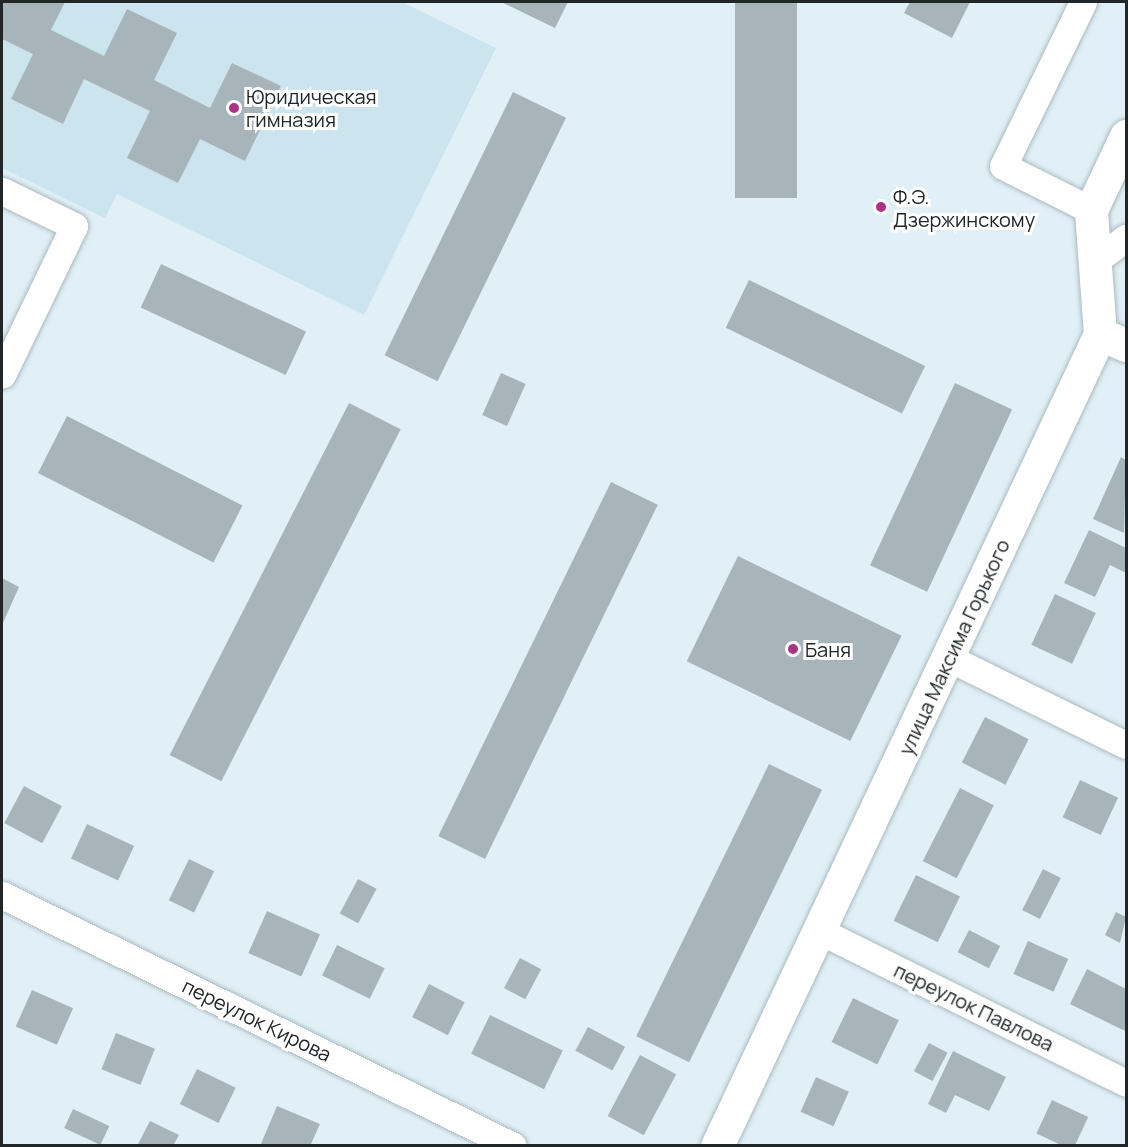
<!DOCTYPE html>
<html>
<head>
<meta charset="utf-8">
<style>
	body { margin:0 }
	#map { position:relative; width:1128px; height:1147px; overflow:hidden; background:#e0f0f6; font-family:Manrope,sans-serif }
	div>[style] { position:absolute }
	.built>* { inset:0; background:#cce4ed }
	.building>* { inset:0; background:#a7b5bb; transform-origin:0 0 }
	.roads { filter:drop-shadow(0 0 2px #abbac0) drop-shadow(0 0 2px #abbac0) }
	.minor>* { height:27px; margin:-13.5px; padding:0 13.5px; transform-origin:13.5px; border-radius:13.5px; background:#fff }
	.tertiary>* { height:33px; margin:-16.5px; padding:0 16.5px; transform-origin:16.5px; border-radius:16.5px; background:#fff }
	.dots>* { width:16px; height:16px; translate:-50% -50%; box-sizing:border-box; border:3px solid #fff; border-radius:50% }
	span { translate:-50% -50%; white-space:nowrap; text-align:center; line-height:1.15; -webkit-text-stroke:6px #fff; paint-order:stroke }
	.poi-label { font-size:20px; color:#212729 }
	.left { translate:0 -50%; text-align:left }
	.street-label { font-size:20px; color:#212729 }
	.frame { position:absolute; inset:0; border:3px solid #212729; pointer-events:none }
</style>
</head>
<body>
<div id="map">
	<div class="built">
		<div style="clip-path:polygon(2px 2px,402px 2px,496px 48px,364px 315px,117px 194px,105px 218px,2px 168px)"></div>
	</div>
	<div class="building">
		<div style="clip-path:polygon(2px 2px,65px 2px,51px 30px,104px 56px,127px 9px,177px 33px,154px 80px,210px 108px,232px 63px,281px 86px,245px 161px,200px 139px,178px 183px,127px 158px,150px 111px,84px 79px,63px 124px,11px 99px,33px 54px,2px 39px)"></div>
		<div style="clip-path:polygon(501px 2px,568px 2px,555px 28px)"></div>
		<div style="left:735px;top:2px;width:62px;height:196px"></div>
		<div style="clip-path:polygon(910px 2px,970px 2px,952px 38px,904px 13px)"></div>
		<div style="left:513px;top:92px;width:59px;height:293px;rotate:26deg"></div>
		<div style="left:161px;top:264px;width:160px;height:48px;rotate:25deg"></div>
		<div style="left:749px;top:280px;width:196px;height:53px;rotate:26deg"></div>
		<div style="left:501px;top:373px;width:27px;height:46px;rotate:24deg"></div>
		<div style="left:955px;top:383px;width:63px;height:201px;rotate:25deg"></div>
		<div style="left:349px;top:403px;width:58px;height:395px;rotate:27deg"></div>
		<div style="left:67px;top:416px;width:197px;height:64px;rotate:27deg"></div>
		<div style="clip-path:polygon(1121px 457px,1126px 460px,1124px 533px,1093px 519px)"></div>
		<div style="left:611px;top:482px;width:52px;height:394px;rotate:26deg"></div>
		<div style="clip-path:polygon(1089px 530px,1126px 548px,1126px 573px,1110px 565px,1095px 597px,1064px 583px)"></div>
		<div style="left:738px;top:556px;width:182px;height:117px;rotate:26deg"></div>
		<div style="clip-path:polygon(2px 578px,19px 587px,2px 625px)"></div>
		<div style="left:1055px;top:594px;width:45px;height:56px;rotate:25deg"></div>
		<div style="left:985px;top:717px;width:49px;height:51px;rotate:27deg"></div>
		<div style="left:769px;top:764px;width:59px;height:303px;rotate:26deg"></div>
		<div style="left:1080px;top:780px;width:42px;height:41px;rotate:25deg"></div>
		<div style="left:24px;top:786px;width:43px;height:42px;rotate:28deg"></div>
		<div style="left:960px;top:788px;width:38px;height:82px;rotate:27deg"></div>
		<div style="left:87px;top:824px;width:52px;height:38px;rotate:25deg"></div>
		<div style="left:189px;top:859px;width:28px;height:46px;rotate:26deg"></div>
		<div style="left:1043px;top:869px;width:20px;height:46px;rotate:27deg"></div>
		<div style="left:916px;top:875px;width:49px;height:51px;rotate:26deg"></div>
		<div style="left:358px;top:879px;width:21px;height:39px;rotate:28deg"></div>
		<div style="left:267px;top:911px;width:58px;height:46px;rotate:24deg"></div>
		<div style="clip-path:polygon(1116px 912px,1126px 917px,1120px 943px,1105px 935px)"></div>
		<div style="left:969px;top:930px;width:35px;height:25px;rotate:27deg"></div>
		<div style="left:1028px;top:941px;width:44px;height:36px;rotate:24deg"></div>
		<div style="left:337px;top:945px;width:53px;height:34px;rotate:26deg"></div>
		<div style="left:520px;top:958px;width:24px;height:34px;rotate:28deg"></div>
		<div style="clip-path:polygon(1087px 969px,1126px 989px,1125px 1031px,1070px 1004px)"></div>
		<div style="left:429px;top:984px;width:40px;height:37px;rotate:27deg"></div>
		<div style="left:32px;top:990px;width:45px;height:40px;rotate:24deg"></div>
		<div style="left:853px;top:998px;width:51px;height:49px;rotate:26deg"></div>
		<div style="left:490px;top:1015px;width:81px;height:43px;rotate:26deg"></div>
		<div style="left:588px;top:1027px;width:42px;height:27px;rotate:28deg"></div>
		<div style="left:116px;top:1033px;width:42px;height:39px;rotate:22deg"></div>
		<div style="left:929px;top:1043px;width:21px;height:32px;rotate:28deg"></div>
		<div style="clip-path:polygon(953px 1051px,1006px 1077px,989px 1111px,955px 1095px,946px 1113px,928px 1104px)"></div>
		<div style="left:640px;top:1055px;width:41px;height:69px;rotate:28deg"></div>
		<div style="left:197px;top:1069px;width:43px;height:39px;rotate:26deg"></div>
		<div style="left:816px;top:1077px;width:36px;height:38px;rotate:24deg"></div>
		<div style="left:1052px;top:1100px;width:40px;height:37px;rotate:25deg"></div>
		<div style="clip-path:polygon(277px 1106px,320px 1124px,310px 1146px,260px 1146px)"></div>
		<div style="left:73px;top:1109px;width:40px;height:21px;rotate:25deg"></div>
		<div style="clip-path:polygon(150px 1121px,179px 1135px,173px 1146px,137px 1146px)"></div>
	</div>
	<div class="roads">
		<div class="minor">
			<div style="left:1083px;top:2px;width:182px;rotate:116deg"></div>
			<div style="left:1003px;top:166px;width:98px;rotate:26.6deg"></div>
			<div style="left:2px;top:191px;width:80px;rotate:25.9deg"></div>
			<div style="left:74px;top:226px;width:165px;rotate:115.8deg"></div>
			<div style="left:1095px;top:261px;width:39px;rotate:-37deg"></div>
			<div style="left:947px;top:657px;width:199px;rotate:26.2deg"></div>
			<div style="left:2px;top:895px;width:569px;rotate:26.16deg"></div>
			<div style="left:822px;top:932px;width:339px;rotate:26.4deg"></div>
		</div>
		<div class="tertiary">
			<div style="left:1100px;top:334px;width:28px;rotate:23deg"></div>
			<div style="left:717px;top:1146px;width:898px;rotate:-64.75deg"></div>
			<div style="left:1100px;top:334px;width:124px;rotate:-94.2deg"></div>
			<div style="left:1091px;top:210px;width:82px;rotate:-64.7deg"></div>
		</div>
	</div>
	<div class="dots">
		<div style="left:234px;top:108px;background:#ae3385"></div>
		<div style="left:881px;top:207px;background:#ae3385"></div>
		<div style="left:793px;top:649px;background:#ae3385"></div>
	</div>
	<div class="poi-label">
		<span class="left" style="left:246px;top:108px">Юридическая<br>гимназия</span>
		<span class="left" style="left:893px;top:208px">Ф.Э.<br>Дзержинскому</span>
		<span class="left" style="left:805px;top:649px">Баня</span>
	</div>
	<div class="street-label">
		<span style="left:954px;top:647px;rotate:-65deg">улица Максима Горького</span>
		<span style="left:974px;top:1007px;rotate:26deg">переулок Павлова</span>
		<span style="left:257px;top:1020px;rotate:26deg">переулок Кирова</span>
	</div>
	<div class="frame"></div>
</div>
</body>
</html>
